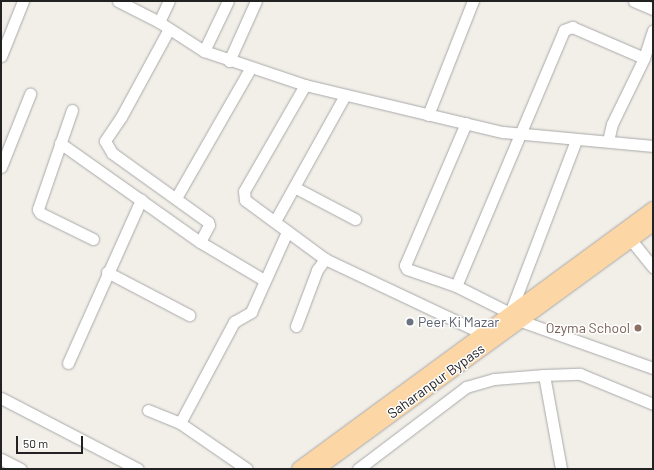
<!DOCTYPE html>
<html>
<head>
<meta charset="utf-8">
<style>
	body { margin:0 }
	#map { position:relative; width:654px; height:470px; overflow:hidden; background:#f2efe9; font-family:Barlow,sans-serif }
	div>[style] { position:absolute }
	.roads { filter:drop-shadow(0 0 1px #a9a9a9) drop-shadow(0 0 1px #a9a9a9) }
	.minor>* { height:11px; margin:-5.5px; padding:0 5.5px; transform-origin:5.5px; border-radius:5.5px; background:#fff }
	.major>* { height:14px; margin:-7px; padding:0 7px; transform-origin:7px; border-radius:7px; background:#fcd6a4 }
	.dots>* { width:11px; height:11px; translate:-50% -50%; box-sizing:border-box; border:2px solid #fff; border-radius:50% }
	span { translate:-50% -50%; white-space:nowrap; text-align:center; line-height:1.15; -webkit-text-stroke:3px #fff; paint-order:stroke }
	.worship-label { font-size:14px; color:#5b616d }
	.left { translate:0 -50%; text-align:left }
	.education-label { font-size:14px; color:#785e54 }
	.right { translate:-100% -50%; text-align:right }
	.street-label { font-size:14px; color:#222 }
	.frame { position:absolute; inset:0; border:2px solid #222; pointer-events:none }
	.scale { position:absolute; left:16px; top:436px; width:67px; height:18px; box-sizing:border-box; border:2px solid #222; border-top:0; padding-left:5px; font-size:12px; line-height:14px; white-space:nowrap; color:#222; -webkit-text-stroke:3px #fff; paint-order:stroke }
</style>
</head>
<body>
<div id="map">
	<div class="roads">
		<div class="minor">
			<div style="left:118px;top:1px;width:46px;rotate:27.1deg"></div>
			<div style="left:159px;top:22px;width:54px;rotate:32.8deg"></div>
			<div style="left:204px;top:51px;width:107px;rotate:18.6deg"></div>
			<div style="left:305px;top:85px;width:204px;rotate:13.4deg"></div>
			<div style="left:503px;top:132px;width:151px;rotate:5.3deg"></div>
			<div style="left:634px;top:1px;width:21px;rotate:23deg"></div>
			<div style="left:159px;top:22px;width:23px;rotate:-65deg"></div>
			<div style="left:169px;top:29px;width:100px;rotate:118.6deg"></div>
			<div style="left:121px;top:117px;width:29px;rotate:124deg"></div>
			<div style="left:105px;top:141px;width:14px;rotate:60deg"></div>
			<div style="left:112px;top:153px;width:118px;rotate:35.7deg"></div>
			<div style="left:208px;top:222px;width:3px;rotate:72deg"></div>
			<div style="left:209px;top:225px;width:19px;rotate:118deg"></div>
			<div style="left:204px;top:51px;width:55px;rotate:-64.4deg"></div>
			<div style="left:1px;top:56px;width:59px;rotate:-68.2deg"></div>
			<div style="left:229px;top:61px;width:66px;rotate:-65.8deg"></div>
			<div style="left:305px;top:85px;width:122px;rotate:119.9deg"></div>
			<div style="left:244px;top:191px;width:9px;rotate:84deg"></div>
			<div style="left:245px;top:200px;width:99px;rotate:36.4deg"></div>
			<div style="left:325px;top:259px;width:176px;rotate:25.3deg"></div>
			<div style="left:72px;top:110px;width:105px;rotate:109deg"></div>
			<div style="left:38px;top:209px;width:4px;rotate:63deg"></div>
			<div style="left:40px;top:213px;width:59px;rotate:26.1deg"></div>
			<div style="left:428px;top:115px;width:123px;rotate:-68.5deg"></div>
			<div style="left:466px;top:123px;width:155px;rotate:113.2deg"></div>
			<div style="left:405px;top:265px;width:4px;rotate:63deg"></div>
			<div style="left:407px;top:269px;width:52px;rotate:19.1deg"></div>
			<div style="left:456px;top:286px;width:60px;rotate:26.6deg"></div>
			<div style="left:510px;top:313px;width:185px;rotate:-69.1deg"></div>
			<div style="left:608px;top:141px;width:17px;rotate:-77deg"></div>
			<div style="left:612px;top:124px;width:73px;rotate:-64.1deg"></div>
			<div style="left:644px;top:58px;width:29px;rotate:-72deg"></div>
			<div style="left:60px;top:143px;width:171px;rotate:35.3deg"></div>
			<div style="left:200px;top:242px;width:74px;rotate:30.7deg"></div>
			<div style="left:1px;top:167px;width:79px;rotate:-68.3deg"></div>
			<div style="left:294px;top:187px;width:69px;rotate:27.7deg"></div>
			<div style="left:176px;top:198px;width:149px;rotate:-60.2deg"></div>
			<div style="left:275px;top:221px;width:144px;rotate:-60.9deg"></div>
			<div style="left:631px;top:240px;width:35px;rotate:51deg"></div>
			<div style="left:107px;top:272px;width:93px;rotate:27.7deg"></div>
			<div style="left:456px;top:286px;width:278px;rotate:-67.1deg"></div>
			<div style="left:564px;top:30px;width:9px;rotate:-21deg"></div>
			<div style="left:572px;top:27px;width:78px;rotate:23.3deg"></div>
			<div style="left:521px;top:321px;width:140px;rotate:19.6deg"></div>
			<div style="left:296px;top:326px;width:60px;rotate:-69.4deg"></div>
			<div style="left:317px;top:270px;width:14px;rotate:-54deg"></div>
			<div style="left:68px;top:363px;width:179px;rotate:-65.9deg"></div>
			<div style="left:544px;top:375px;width:36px;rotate:-2deg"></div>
			<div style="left:580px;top:374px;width:79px;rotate:22.3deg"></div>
			<div style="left:1px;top:398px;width:154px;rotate:27.4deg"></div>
			<div style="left:148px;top:410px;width:35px;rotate:22deg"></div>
			<div style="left:180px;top:423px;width:81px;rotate:34.5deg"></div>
			<div style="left:180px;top:423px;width:115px;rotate:-61.9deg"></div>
			<div style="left:234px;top:322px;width:20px;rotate:-30deg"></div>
			<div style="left:251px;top:312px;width:88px;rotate:-65.8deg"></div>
			<div style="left:1px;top:459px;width:22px;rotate:27deg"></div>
			<div style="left:358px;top:469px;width:136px;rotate:-37.2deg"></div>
			<div style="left:466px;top:387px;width:29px;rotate:-16deg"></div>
			<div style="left:494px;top:379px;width:50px;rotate:-4.6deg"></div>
			<div style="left:544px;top:375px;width:96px;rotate:79.7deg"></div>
		</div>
		<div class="major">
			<div style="left:299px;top:469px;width:439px;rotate:-36.3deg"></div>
			<div style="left:317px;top:469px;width:416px;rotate:-36.1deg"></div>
		</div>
	</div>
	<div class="dots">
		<div style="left:410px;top:322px;background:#6b7280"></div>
		<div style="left:638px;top:328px;background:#8d6e63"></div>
	</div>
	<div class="worship-label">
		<span class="left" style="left:418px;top:322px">Peer Ki Mazar</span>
	</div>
	<div class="education-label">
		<span class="right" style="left:630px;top:328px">Ozyma School</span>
	</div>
	<div class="street-label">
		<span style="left:436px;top:381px;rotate:-36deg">Saharanpur Bypass</span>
	</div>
	<div class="frame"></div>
	<div class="scale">50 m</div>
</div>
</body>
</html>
